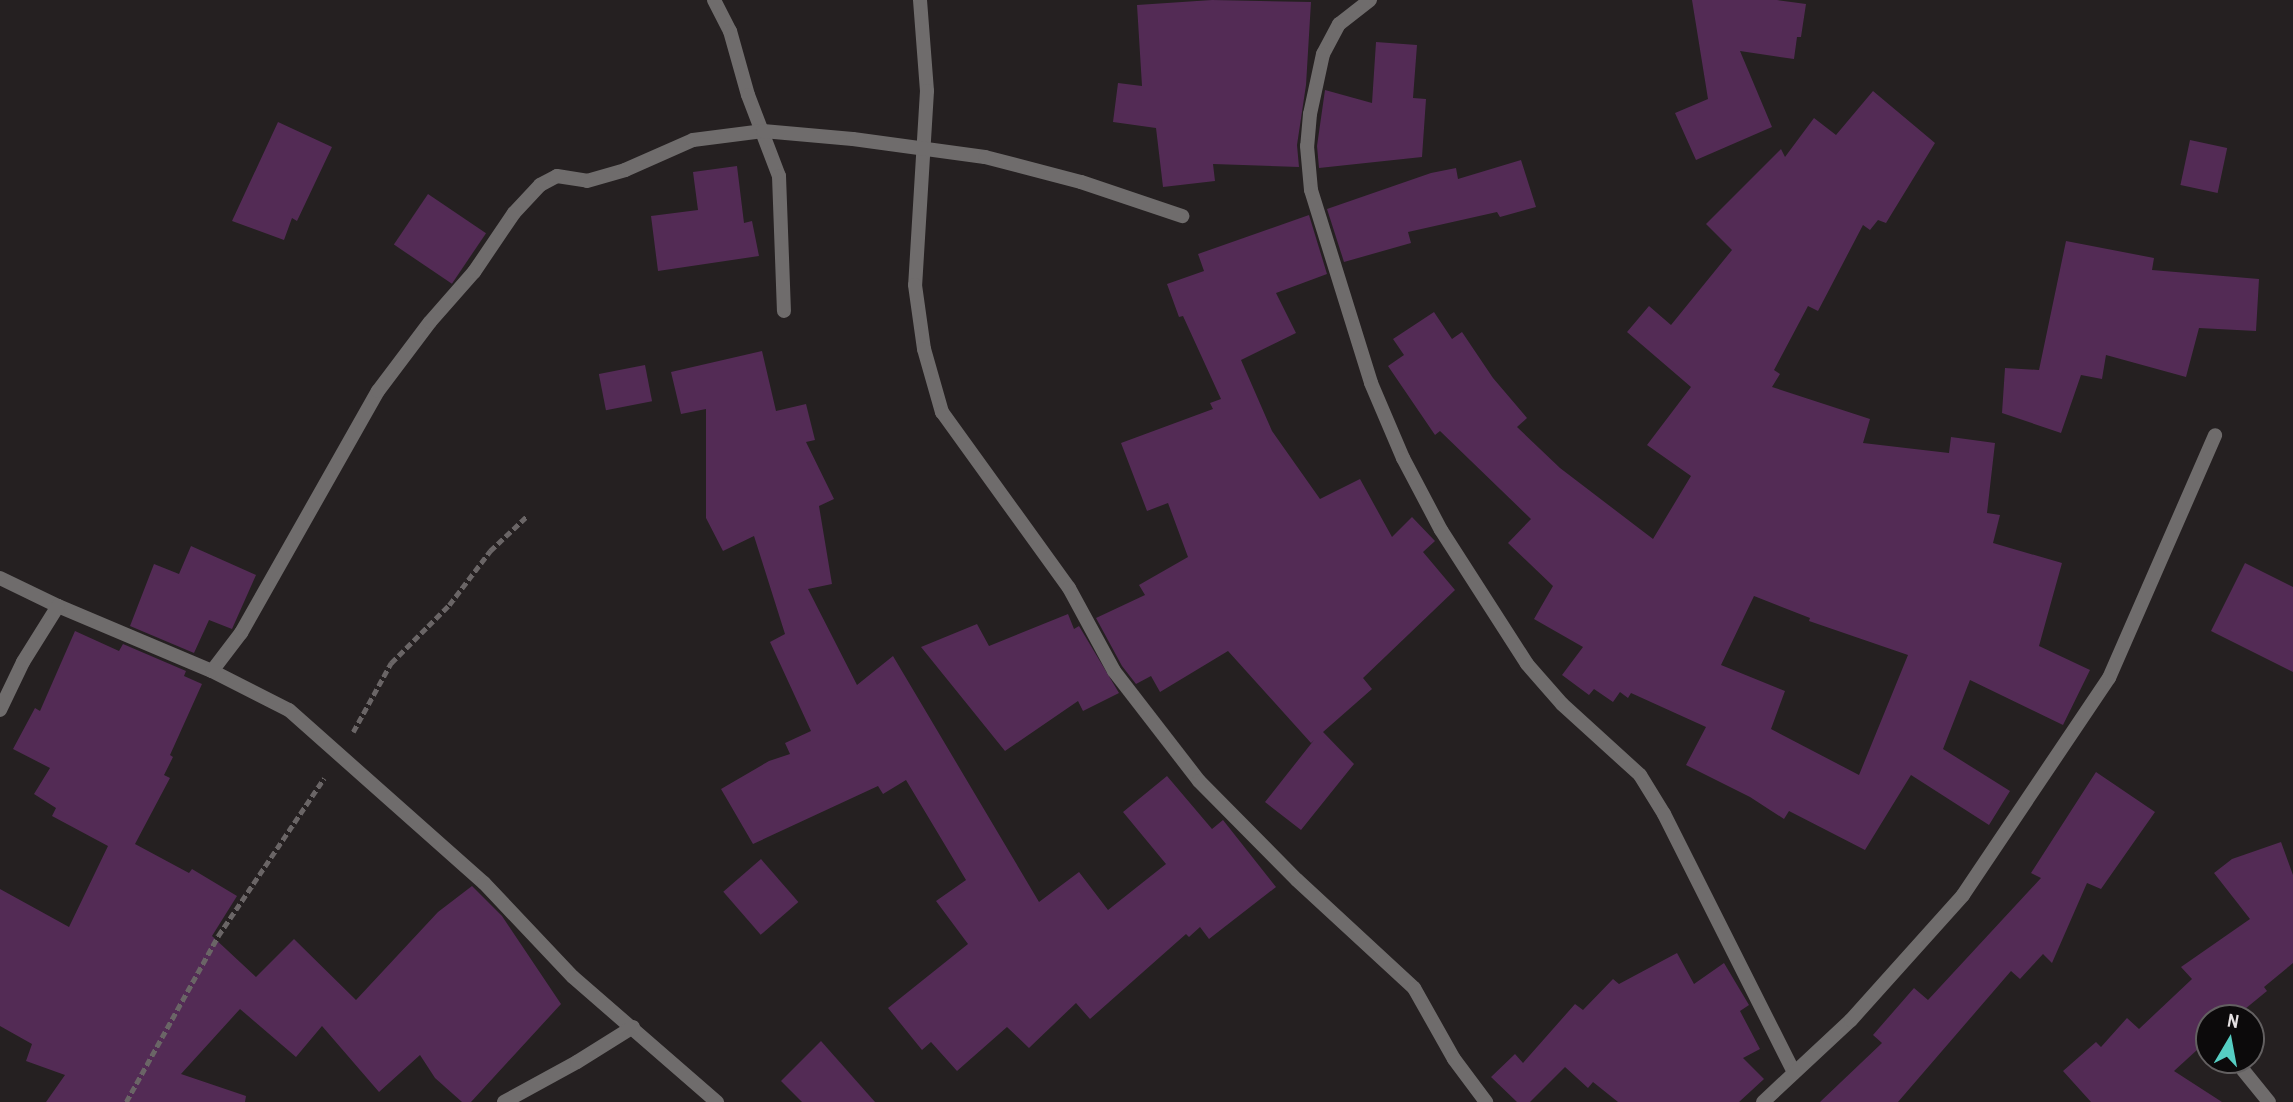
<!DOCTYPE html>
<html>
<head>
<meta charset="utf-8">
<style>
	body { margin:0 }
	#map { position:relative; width:2293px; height:1102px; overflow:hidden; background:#252021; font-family:"Archivo Narrow",sans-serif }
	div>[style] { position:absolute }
	.building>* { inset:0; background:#532b55; transform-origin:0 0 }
	.path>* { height:4.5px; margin-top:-2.25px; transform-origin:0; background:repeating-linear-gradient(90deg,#6a6566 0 7px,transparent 0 10.5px) }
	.minor>* { height:14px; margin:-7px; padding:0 7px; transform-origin:7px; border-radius:7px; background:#6f6c6c }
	span { translate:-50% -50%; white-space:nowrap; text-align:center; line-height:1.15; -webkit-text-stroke:5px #0c0a0b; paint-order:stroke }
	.north { position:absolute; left:2195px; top:1004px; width:70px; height:70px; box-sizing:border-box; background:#0c0a0b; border:2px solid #636061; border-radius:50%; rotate:10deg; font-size:19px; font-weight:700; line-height:28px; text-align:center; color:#e6e2e3 }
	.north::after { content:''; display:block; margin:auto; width:24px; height:32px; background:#56cec3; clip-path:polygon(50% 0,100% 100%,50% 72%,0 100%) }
</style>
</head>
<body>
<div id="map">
	<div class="building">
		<div style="clip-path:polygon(1212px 0,1311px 2px,1306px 85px,1297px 145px,1299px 167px,1213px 164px,1215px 181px,1163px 187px,1156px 128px,1113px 122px,1118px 83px,1142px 86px,1137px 5px)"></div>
		<div style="clip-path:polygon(1692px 0,1777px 0,1806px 4px,1801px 37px,1797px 37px,1794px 59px,1740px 51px,1772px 127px,1696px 160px,1675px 113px,1708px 99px)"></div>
		<div style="clip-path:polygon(1376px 42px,1417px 45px,1413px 98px,1426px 99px,1422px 157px,1319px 168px,1317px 146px,1325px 90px,1372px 103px)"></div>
		<div style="clip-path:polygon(evenodd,1873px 91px,1935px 143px,1886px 223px,1878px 220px,1870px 230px,1863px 225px,1818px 311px,1808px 306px,1774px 370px,1780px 374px,1772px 387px,1870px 419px,1863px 443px,1949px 453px,1951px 437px,1995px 443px,1987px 513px,2000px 515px,1993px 543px,2062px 563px,2039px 646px,2090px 670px,2063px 725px,1970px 680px,1943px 749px,2010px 791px,1989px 825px,1911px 775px,1865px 850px,1789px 811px,1784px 819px,1750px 797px,1686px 765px,1706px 727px,1631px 693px,1628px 698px,1620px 692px,1613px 702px,1594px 689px,1589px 695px,1562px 675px,1583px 647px,1534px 619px,1553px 586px,1508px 543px,1531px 519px,1440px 431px,1435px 435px,1388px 366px,1404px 355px,1393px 339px,1434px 312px,1452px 339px,1462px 332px,1493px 378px,1527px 418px,1517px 427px,1560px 468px,1653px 539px,1691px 476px,1647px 445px,1691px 387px,1627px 332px,1649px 306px,1671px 325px,1732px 250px,1706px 224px,1781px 149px,1785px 157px,1814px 118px,1836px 135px,1873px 91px,1754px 596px,1810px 618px,1809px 621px,1908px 655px,1859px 775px,1771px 729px,1785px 691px,1721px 665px,1754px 596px)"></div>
		<div style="clip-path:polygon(278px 122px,332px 147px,297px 221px,292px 218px,284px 240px,232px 221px)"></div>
		<div style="left:2190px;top:140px;width:38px;height:46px;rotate:12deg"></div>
		<div style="clip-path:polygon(1521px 160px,1536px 207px,1500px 217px,1497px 212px,1408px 232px,1411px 243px,1344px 262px,1327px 209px,1431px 173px,1456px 168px,1458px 179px)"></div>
		<div style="clip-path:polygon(737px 166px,744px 223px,752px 221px,759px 256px,658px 271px,651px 216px,698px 210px,693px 172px)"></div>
		<div style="left:428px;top:194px;width:70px;height:61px;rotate:34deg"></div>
		<div style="clip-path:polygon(1309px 215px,1327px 274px,1276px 293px,1296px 333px,1241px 360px,1272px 431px,1320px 499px,1360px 479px,1392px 537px,1412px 517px,1435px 541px,1423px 552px,1455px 590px,1363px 678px,1372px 689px,1323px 732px,1354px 764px,1301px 830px,1265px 802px,1314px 740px,1311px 743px,1228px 651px,1160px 692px,1151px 676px,1136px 684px,1122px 666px,1096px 618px,1145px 595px,1139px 585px,1188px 557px,1168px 503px,1147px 511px,1121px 443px,1213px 409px,1210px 403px,1221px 399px,1183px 316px,1179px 317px,1167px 284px,1204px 271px,1198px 254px)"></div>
		<div style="clip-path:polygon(2066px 241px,2154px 258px,2152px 270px,2259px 279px,2256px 331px,2199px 328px,2186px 377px,2106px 355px,2102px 379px,2081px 375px,2061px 433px,2002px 413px,2005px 368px,2039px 370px)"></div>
		<div style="clip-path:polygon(762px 351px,776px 411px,806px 404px,815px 440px,806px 442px,834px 499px,819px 506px,832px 584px,808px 589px,857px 685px,893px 656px,1039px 902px,1079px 872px,1108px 910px,1166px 864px,1123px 812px,1167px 776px,1212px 829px,1223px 820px,1276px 887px,1209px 939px,1200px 927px,1189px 937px,1186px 934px,1090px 1019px,1076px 1003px,1029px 1048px,1007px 1027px,957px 1071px,931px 1042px,922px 1050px,888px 1008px,968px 944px,936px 901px,966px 880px,906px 780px,883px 794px,878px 786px,753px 844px,721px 789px,769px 761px,790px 754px,785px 743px,811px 731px,770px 642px,785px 634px,754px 536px,723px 551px,706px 518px,706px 409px,681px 414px,671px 372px)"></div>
		<div style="left:645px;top:365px;width:37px;height:47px;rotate:79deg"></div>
		<div style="clip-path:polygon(191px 546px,256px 575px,232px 629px,209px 620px,194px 653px,130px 626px,154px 564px,179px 574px)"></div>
		<div style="clip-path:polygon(2245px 563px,2293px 587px,2293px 672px,2211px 631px)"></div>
		<div style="clip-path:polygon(1068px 614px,1074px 629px,1079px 626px,1119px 693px,1083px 711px,1078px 701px,1005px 751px,921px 647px,977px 624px,989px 646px)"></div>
		<div style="clip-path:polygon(75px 631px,119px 651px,123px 644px,186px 671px,184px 676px,202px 684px,170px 755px,173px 757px,164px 775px,170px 778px,135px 844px,189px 873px,192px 869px,237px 896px,212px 936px,256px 977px,294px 939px,356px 1000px,438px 912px,472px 886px,502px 916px,561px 1004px,471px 1102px,462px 1102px,435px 1078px,420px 1055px,379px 1092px,322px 1026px,296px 1057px,240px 1009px,181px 1074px,246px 1096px,245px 1102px,46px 1102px,65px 1075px,26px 1061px,32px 1044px,0 1026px,0 889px,69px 927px,108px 846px,52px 816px,56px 808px,34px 794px,50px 768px,13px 749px,35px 708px,40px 711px)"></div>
		<div style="clip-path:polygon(2096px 772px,2155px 812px,2101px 889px,2087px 883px,2052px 963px,2043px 954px,2020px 979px,2011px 971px,1898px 1102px,1820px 1102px,1882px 1043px,1873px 1035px,1914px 988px,1928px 1000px,2041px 878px,2031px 873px)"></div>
		<div style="clip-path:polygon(2281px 842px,2293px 875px,2293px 963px,2264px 987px,2267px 991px,2234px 1018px,2209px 1018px,2209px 1039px,2174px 1071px,2222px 1102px,2091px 1102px,2063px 1071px,2096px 1042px,2101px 1047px,2127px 1018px,2139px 1029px,2192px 979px,2181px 967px,2250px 919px,2214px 873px,2232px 859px)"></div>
		<div style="left:761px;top:859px;width:57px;height:50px;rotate:49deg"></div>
		<div style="clip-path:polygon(1677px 953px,1694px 984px,1724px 963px,1749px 1005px,1740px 1011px,1760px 1049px,1743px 1058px,1764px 1079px,1739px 1102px,1618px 1102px,1593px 1082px,1588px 1088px,1565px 1067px,1530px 1102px,1517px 1102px,1491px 1077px,1515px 1054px,1523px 1063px,1575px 1004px,1583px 1010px,1613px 979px,1619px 984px)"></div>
		<div style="clip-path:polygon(821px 1041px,875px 1102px,802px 1102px,781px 1081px)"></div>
	</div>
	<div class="path">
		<div style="left:353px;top:732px;width:79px;rotate:-61.2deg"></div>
		<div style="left:391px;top:663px;width:82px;rotate:-45deg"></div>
		<div style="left:449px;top:605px;width:68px;rotate:-52.8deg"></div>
		<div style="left:490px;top:551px;width:51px;rotate:-43.4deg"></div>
		<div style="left:126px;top:1102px;width:190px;rotate:-61deg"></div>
		<div style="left:218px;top:936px;width:190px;rotate:-56.1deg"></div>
	</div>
	<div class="minor">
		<div style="left:714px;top:0;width:35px;rotate:63deg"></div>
		<div style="left:730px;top:31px;width:66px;rotate:74.3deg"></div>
		<div style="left:748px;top:95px;width:87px;rotate:69.1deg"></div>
		<div style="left:779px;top:176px;width:135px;rotate:87.9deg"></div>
		<div style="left:920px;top:0;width:91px;rotate:85.6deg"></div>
		<div style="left:927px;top:91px;width:194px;rotate:93.5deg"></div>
		<div style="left:915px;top:285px;width:65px;rotate:82deg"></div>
		<div style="left:924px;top:349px;width:66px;rotate:74.1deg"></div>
		<div style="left:942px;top:412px;width:217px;rotate:54.2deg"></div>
		<div style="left:1069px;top:588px;width:94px;rotate:61.5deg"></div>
		<div style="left:1114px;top:671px;width:139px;rotate:52.3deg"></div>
		<div style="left:1199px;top:781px;width:139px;rotate:45.3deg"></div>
		<div style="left:1297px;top:880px;width:159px;rotate:42.7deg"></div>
		<div style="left:1414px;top:988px;width:81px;rotate:60.6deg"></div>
		<div style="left:1454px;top:1059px;width:54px;rotate:53.3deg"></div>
		<div style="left:1370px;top:0;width:39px;rotate:142deg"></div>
		<div style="left:1339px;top:24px;width:34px;rotate:118deg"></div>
		<div style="left:1323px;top:54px;width:61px;rotate:102.2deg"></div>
		<div style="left:1310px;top:114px;width:32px;rotate:95deg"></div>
		<div style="left:1307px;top:146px;width:44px;rotate:84.8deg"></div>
		<div style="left:1311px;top:190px;width:202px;rotate:72.7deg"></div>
		<div style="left:1371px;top:383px;width:82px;rotate:66.9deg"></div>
		<div style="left:1403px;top:458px;width:81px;rotate:62.2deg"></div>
		<div style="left:1441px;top:530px;width:159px;rotate:57.3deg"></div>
		<div style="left:1527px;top:664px;width:53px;rotate:48.8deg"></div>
		<div style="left:1562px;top:704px;width:105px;rotate:42.3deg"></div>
		<div style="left:1640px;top:775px;width:46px;rotate:58.4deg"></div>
		<div style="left:1664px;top:814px;width:289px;rotate:63.3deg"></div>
		<div style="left:0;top:578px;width:64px;rotate:25.8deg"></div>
		<div style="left:58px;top:606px;width:167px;rotate:22.9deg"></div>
		<div style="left:212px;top:671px;width:86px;rotate:26.9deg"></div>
		<div style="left:289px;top:710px;width:261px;rotate:41.6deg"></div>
		<div style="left:484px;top:883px;width:129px;rotate:46.6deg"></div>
		<div style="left:573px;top:977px;width:191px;rotate:41deg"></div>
		<div style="left:212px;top:671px;width:48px;rotate:-52.7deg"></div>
		<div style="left:241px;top:633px;width:278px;rotate:-60.5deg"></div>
		<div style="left:378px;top:391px;width:86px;rotate:-53deg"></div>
		<div style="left:430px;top:322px;width:67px;rotate:-48.7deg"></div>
		<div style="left:474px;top:272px;width:71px;rotate:-55.9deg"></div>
		<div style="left:514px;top:213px;width:38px;rotate:-47deg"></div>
		<div style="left:540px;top:185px;width:19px;rotate:-28deg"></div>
		<div style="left:557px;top:176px;width:30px;rotate:9deg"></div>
		<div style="left:587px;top:181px;width:40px;rotate:-16deg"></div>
		<div style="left:625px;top:170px;width:74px;rotate:-23.8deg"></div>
		<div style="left:693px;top:140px;width:71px;rotate:-7.3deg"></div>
		<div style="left:763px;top:131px;width:90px;rotate:5.1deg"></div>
		<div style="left:853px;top:139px;width:133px;rotate:7.8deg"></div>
		<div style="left:985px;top:157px;width:99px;rotate:14.6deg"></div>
		<div style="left:1081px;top:182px;width:107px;rotate:18.6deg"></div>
		<div style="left:0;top:710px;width:53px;rotate:-64.4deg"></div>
		<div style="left:23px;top:662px;width:66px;rotate:-58deg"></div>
		<div style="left:2243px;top:1070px;width:41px;rotate:50.9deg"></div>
		<div style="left:504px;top:1102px;width:83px;rotate:-28.7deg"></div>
		<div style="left:577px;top:1062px;width:66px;rotate:-32deg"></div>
		<div style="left:1763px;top:1102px;width:120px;rotate:-43deg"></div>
		<div style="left:1851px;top:1020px;width:168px;rotate:-48.1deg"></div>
		<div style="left:1963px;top:895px;width:262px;rotate:-56.1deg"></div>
		<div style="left:2109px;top:678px;width:265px;rotate:-66.4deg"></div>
	</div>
	<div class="north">N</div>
</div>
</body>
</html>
